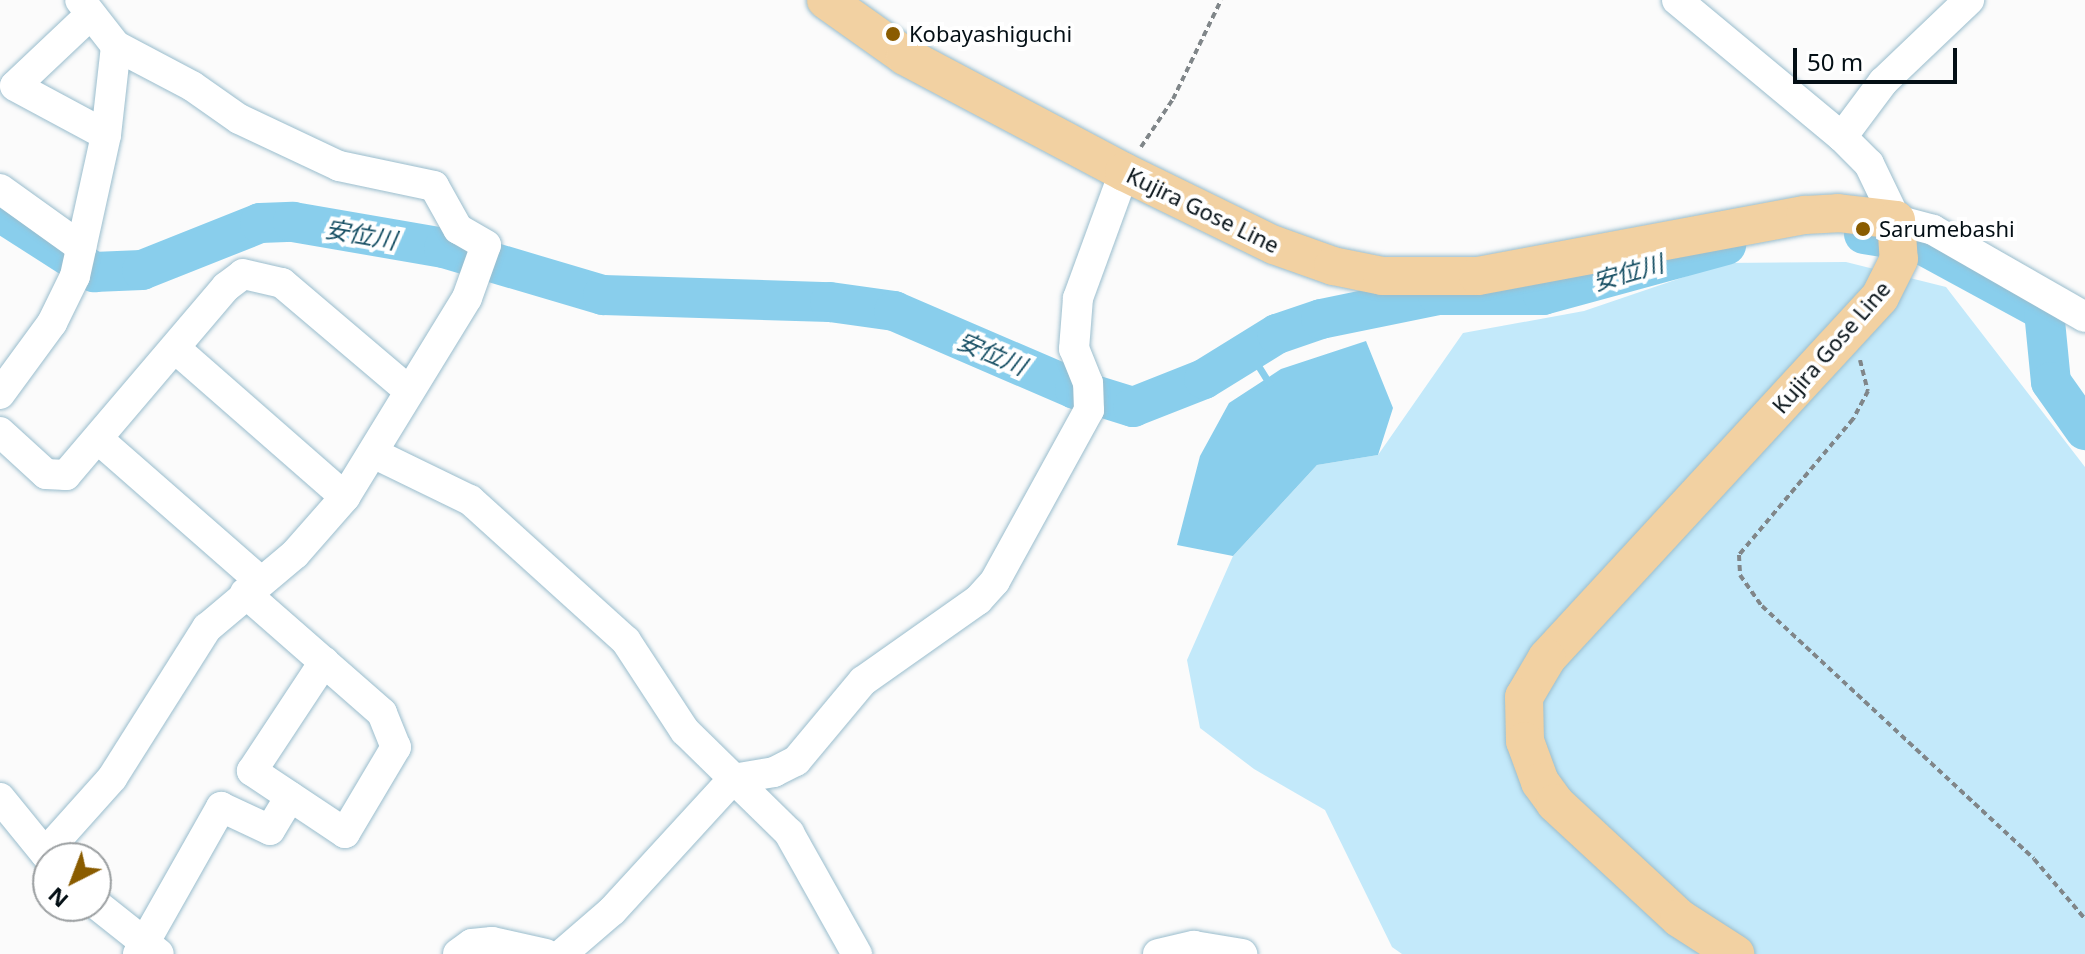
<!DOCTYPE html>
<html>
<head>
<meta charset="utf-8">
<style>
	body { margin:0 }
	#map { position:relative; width:2085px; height:954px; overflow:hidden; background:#fbfbfb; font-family:"Noto Sans","Noto Sans JP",sans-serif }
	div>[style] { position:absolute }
	.green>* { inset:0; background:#c3e9fa }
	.water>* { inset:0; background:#89ceec }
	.stream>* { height:7px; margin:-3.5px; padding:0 3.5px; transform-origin:3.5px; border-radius:3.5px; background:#89ceec }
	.river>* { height:40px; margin:-20px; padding:0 20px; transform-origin:20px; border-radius:20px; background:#89ceec }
	.path>* { height:4px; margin-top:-2px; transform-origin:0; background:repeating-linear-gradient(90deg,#808689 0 6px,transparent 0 10px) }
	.roads { filter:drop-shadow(0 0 2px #9abdcd) drop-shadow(0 0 2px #9abdcd) }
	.minor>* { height:30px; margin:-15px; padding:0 15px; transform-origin:15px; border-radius:15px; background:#fff }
	.major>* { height:38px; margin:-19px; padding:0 19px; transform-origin:19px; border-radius:19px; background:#f2d1a2 }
	.dots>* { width:22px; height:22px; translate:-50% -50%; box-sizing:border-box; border:4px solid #fff; border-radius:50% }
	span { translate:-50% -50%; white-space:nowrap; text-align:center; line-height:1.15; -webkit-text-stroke:8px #fff; paint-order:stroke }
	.poi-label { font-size:22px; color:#040f15 }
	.left { translate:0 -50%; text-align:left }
	.street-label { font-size:22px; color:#040f15 }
	.water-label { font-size:24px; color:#144d62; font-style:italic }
	.north { position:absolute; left:32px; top:842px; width:80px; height:80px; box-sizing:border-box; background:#fff; border:2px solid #9b9fa1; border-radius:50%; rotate:222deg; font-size:22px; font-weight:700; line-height:32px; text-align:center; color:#040f15 }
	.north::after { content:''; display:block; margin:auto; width:28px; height:36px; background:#8a5c00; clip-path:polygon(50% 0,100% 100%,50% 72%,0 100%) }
	.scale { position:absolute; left:1793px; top:48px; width:164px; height:36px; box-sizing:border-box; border:4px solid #040f15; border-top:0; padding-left:10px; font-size:24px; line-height:28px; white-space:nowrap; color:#040f15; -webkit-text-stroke:6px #fff; paint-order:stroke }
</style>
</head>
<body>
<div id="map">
	<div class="green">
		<div style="clip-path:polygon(1846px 262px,1946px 287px,2085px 467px,2085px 954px,1402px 954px,1392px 947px,1325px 810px,1254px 769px,1200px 728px,1187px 660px,1233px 556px,1317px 465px,1378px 455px,1463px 333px,1584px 311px,1725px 263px)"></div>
	</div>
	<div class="water">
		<div style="clip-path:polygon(1366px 341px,1393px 408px,1378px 455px,1317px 465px,1233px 556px,1177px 545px,1200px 456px,1229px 403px,1281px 369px)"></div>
	</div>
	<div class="stream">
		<div style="left:1249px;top:351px;width:39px;rotate:58deg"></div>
	</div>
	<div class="river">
		<div style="left:0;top:212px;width:112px;rotate:32.6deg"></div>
		<div style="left:94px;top:272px;width:48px;rotate:-2.4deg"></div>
		<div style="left:142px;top:270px;width:127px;rotate:-21.7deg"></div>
		<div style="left:260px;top:223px;width:33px;rotate:-2deg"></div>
		<div style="left:293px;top:222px;width:153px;rotate:9.8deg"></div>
		<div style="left:444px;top:248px;width:166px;rotate:16.5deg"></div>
		<div style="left:603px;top:295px;width:227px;rotate:1.8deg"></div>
		<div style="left:830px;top:302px;width:65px;rotate:8deg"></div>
		<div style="left:894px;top:311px;width:197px;rotate:23.3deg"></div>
		<div style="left:1075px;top:389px;width:61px;rotate:17.2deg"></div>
		<div style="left:1133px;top:407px;width:76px;rotate:-21.5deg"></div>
		<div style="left:1204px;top:379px;width:86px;rotate:-31.7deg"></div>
		<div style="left:1277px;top:334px;width:46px;rotate:-18.8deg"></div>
		<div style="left:1321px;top:319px;width:119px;rotate:-11.6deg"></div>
		<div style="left:1438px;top:295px;width:105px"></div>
		<div style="left:1543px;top:295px;width:190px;rotate:-15.3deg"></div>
		<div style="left:1864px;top:234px;width:56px;rotate:9.3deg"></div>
		<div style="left:1919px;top:243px;width:142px;rotate:28.5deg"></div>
		<div style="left:2044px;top:311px;width:71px;rotate:84.4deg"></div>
		<div style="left:2051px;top:382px;width:59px;rotate:54.7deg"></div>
	</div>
	<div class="path">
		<div style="left:1141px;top:147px;width:58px;rotate:-56.3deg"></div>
		<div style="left:1173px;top:99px;width:110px;rotate:-64.1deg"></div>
		<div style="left:1860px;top:360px;width:32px;rotate:76deg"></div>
		<div style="left:1868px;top:391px;width:32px;rotate:118deg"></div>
		<div style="left:1853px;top:419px;width:177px;rotate:130deg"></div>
		<div style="left:1739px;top:555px;width:20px;rotate:87deg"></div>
		<div style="left:1740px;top:575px;width:38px;rotate:55deg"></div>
		<div style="left:1762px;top:606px;width:371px;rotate:42.9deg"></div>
		<div style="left:2034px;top:859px;width:79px;rotate:49.6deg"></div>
	</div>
	<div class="roads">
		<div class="minor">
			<div style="left:1677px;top:0;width:214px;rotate:39.7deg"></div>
			<div style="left:1842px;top:137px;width:38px;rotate:45deg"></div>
			<div style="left:1869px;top:164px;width:62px;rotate:64.3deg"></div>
			<div style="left:1896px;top:220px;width:38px;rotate:15deg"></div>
			<div style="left:1933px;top:230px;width:175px;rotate:29.8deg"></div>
			<div style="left:90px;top:15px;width:103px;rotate:136.6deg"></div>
			<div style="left:15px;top:86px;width:103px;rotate:28.3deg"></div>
			<div style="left:1842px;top:137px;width:69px;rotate:-53.3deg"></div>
			<div style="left:1883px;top:82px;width:119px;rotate:-43.6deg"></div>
			<div style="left:0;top:189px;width:100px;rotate:35.6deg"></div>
			<div style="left:177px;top:350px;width:223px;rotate:41.2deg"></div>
			<div style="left:0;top:394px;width:88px;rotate:-53.8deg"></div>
			<div style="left:52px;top:323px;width:52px;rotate:-63.9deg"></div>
			<div style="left:75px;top:276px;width:144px;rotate:-77.6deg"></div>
			<div style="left:106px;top:135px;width:90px;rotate:-83.6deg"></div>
			<div style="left:0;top:432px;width:62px;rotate:42.4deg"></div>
			<div style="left:46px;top:474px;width:20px;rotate:3deg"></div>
			<div style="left:66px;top:475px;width:247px;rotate:-49.6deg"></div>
			<div style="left:226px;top:287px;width:21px;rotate:-37deg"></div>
			<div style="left:243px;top:274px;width:40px;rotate:13deg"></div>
			<div style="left:282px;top:283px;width:164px;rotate:40.3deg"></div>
			<div style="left:98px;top:439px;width:215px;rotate:41.2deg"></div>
			<div style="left:373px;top:453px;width:108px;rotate:25.9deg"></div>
			<div style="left:470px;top:500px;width:210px;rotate:42.1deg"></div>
			<div style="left:626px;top:641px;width:108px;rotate:56.8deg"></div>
			<div style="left:685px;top:731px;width:146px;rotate:44.4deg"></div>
			<div style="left:789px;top:833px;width:139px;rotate:60.7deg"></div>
			<div style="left:245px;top:593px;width:182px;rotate:41.2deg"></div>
			<div style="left:382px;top:713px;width:37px;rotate:68deg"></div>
			<div style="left:396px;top:747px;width:100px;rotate:120.7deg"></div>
			<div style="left:345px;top:833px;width:112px;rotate:-146.3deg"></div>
			<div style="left:252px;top:771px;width:131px;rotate:-56.6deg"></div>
			<div style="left:0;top:798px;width:77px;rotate:50.8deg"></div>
			<div style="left:45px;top:853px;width:101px;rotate:-48.2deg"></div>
			<div style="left:112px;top:778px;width:178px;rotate:-57.7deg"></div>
			<div style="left:207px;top:628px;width:115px;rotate:-40.1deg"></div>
			<div style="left:295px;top:554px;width:76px;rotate:-48.7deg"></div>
			<div style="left:345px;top:497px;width:233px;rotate:-58.5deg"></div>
			<div style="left:467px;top:298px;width:56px;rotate:-70.3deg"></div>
			<div style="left:486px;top:245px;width:32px;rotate:-150deg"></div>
			<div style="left:458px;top:229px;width:49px;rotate:-119.2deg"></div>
			<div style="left:434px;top:186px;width:97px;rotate:-168.1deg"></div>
			<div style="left:339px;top:166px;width:110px;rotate:-154.8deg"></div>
			<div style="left:239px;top:119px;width:57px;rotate:-144.9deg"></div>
			<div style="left:192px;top:86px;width:86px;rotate:-152.2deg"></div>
			<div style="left:116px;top:46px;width:58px;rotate:-128deg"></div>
			<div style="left:96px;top:904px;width:80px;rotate:38.4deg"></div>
			<div style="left:138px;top:954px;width:169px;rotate:-60.5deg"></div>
			<div style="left:221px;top:807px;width:54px;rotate:25.1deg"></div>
			<div style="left:270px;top:830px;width:39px;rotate:-59deg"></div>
			<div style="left:458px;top:954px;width:17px;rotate:-36deg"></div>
			<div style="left:472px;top:944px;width:20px;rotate:-6deg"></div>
			<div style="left:492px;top:942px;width:55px;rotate:12.5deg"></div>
			<div style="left:562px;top:954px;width:66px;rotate:-40.7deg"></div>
			<div style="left:612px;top:911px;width:179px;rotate:-47.5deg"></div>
			<div style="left:733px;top:779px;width:42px;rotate:-9.7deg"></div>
			<div style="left:774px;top:772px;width:25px;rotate:-27deg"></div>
			<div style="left:796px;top:761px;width:104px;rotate:-50.1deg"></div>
			<div style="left:863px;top:681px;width:141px;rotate:-35.2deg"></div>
			<div style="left:978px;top:600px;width:25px;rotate:-48deg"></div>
			<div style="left:995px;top:581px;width:195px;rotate:-61.2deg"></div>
			<div style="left:1089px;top:410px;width:27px;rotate:-92deg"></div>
			<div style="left:1088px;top:383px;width:37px;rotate:-112deg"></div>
			<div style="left:1074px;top:349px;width:51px;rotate:-85.5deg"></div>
			<div style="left:1078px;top:298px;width:134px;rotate:-69.9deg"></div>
			<div style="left:1158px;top:954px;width:37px;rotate:-13deg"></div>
			<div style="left:1194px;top:946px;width:49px;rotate:9.5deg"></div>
		</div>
		<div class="major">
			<div style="left:826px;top:0;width:97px;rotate:35.3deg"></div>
			<div style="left:905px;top:56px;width:248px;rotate:27.9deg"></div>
			<div style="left:1124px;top:172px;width:167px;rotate:26deg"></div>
			<div style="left:1274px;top:245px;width:63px;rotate:19.6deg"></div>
			<div style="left:1333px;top:266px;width:50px;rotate:11.5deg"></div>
			<div style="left:1382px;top:276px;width:96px"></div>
			<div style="left:1478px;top:276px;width:333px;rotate:-10.6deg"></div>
			<div style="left:1805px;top:215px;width:33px;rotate:-3deg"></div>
			<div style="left:1838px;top:213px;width:58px;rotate:6.9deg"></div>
			<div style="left:1896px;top:220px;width:39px;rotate:86deg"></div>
			<div style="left:1899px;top:259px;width:42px;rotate:116.6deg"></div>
			<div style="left:1880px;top:297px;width:491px;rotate:132.7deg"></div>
			<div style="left:1547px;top:658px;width:45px;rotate:120.5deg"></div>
			<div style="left:1524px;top:697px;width:44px;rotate:88.7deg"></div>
			<div style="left:1525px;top:741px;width:44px;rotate:69.9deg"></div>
			<div style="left:1540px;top:782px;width:26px;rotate:54deg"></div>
			<div style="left:1555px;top:803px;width:169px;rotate:42.8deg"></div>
			<div style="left:1679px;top:918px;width:67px;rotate:32.7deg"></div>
		</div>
	</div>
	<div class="dots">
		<div style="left:893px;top:34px;background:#8a5c00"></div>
		<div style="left:1863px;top:229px;background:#8a5c00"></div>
	</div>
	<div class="poi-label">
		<span class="left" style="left:909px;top:34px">Kobayashiguchi</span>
		<span class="left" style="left:1879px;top:229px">Sarumebashi</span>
	</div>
	<div class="street-label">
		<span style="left:1203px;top:210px;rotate:26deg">Kujira Gose Line</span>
		<span style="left:1831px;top:347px;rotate:-49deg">Kujira Gose Line</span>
	</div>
	<div class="water-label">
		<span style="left:361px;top:234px;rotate:10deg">安位川</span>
		<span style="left:1628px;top:272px;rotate:-16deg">安位川</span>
		<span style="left:992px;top:353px;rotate:23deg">安位川</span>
	</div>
	<div class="north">N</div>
	<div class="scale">50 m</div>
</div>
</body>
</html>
